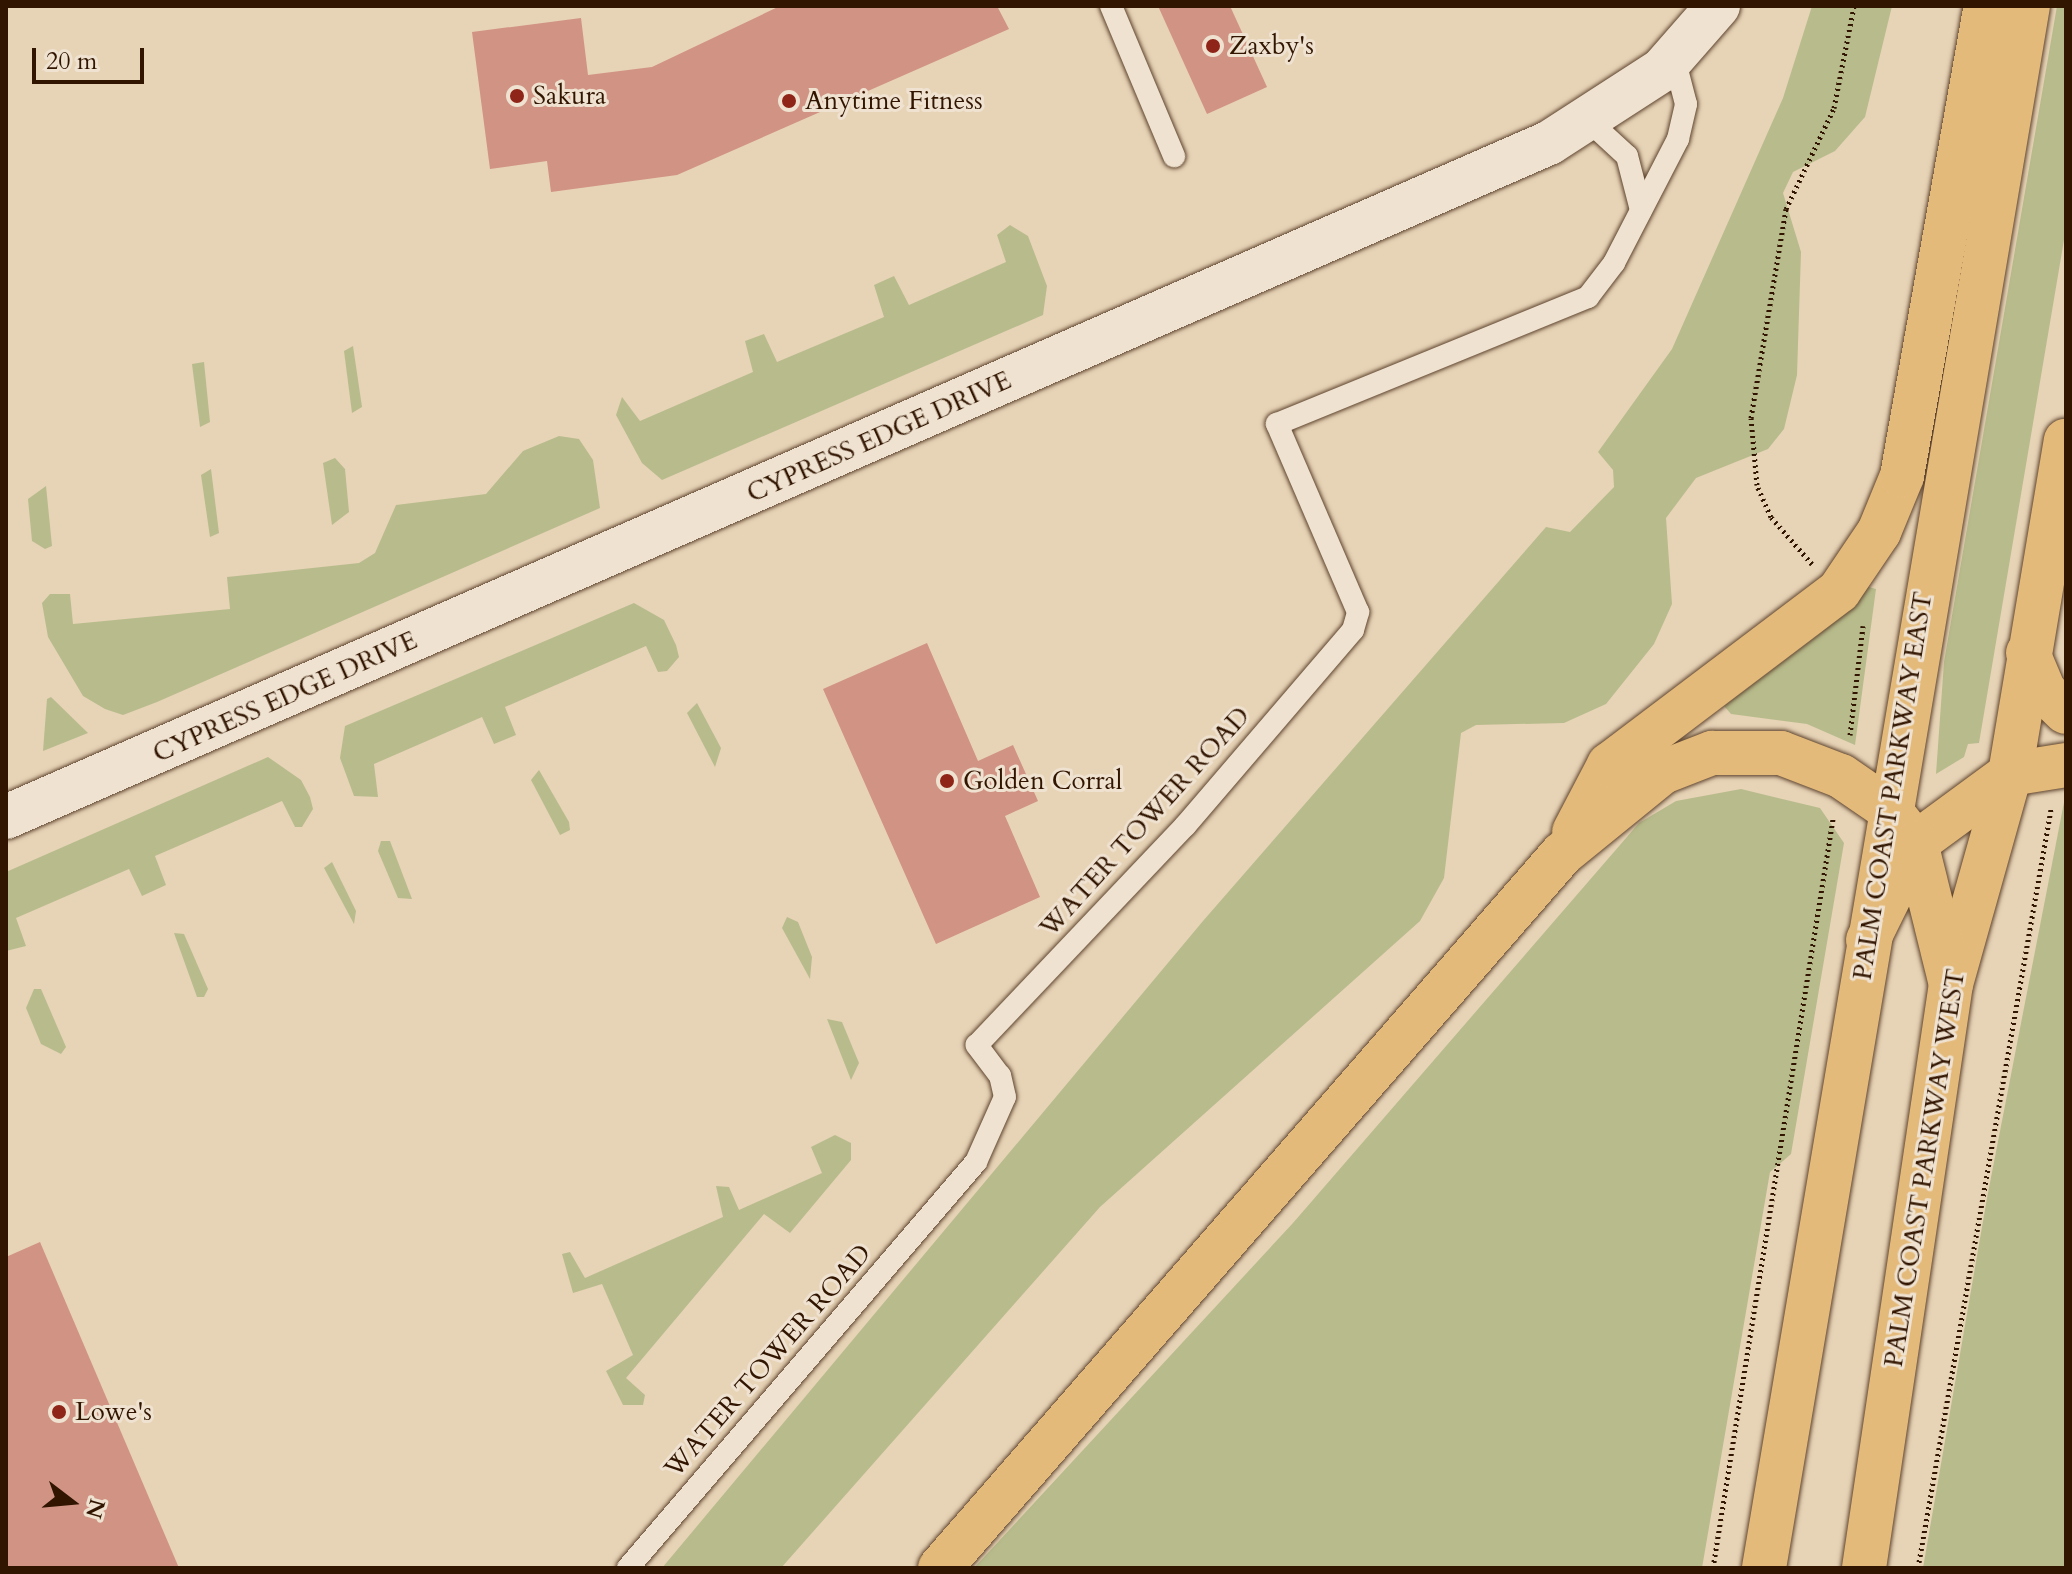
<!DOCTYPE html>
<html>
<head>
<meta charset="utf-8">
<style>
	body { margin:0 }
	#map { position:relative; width:2072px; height:1574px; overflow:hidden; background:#e7d3b6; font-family:Cardo,serif }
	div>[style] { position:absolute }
	.green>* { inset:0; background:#b8bc8c }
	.building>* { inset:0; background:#d19383 }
	.path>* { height:5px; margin-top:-2.5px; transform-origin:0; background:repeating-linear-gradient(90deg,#311500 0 2px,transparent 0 6px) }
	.roads { filter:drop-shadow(0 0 2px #5e442e) drop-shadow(0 0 2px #5e442e) }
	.service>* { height:22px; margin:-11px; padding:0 11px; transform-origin:11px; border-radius:11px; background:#efe2d0 }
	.minor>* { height:44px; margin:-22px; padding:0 22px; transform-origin:22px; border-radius:22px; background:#efe2d0 }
	.primary>* { height:44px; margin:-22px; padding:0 22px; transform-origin:22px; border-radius:22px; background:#e4ba7b }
	.motorway>* { height:44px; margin:-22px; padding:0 22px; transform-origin:22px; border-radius:22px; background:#e4ba7b }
	.dots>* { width:22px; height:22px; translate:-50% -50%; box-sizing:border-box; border:4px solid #efe2d0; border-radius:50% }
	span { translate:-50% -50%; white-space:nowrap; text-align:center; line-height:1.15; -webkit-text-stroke:6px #efe2d0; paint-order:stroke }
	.poi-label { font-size:26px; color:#311500 }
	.left { translate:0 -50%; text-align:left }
	.street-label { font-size:26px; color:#311500 }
	.frame { position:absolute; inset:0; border:8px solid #311500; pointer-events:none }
	.north { position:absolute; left:32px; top:1462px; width:80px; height:80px; -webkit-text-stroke:6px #efe2d0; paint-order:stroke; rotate:106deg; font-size:22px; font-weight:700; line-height:32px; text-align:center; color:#311500 }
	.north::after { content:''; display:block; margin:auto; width:28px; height:36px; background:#311500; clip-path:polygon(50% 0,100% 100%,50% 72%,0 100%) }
	.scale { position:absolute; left:32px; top:48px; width:112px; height:36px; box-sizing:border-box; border:4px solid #311500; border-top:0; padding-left:10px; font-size:24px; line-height:28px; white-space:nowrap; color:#311500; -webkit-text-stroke:6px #efe2d0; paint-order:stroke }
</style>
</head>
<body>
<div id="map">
	<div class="green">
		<div style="clip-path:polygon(1812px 6px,1892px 6px,1865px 117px,1835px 151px,1793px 172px,1783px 193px,1801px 252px,1797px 375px,1784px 429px,1768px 449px,1696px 478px,1666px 518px,1672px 604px,1654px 644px,1606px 704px,1564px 723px,1476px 725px,1461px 733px,1444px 878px,1420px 921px,1100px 1207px,781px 1568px,662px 1568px,1203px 921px,1546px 527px,1570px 532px,1614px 487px,1613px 470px,1598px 452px,1672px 349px,1783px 98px)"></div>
		<div style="clip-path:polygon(2057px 6px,2066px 6px,2066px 228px,1979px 743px,1968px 744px,1964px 757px,1936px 774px,1944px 662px)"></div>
		<div style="clip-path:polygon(1010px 225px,1028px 236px,1047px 286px,1043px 315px,662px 480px,642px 463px,616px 415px,622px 397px,640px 421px,753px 372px,745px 341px,764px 334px,777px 362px,884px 317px,874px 285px,894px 276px,909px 305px,1006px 262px,997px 235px)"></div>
		<div style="clip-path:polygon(353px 346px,362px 407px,352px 413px,344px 351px)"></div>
		<div style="clip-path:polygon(204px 362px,210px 422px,200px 427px,192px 364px)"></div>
		<div style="clip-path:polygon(559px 436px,579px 439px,593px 460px,600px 508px,157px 702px,123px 715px,105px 709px,83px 696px,48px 637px,42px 603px,50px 594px,70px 594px,73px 624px,230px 609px,227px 577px,359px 563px,375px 553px,396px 505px,486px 494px,523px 451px)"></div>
		<div style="clip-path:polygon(335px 458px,345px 469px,349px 512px,332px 525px,323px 463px)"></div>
		<div style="clip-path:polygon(211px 469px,219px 533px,210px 537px,201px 475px)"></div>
		<div style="clip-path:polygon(46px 486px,52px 546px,45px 549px,32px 541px,28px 499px)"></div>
		<div style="clip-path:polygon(1865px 586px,1876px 589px,1855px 745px,1807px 724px,1731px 714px,1724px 706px,1822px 632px)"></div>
		<div style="clip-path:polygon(634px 603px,664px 620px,676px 645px,679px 657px,667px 671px,658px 672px,646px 646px,505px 707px,516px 735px,494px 744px,482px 717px,374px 764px,378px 797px,354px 796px,340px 758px,345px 726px)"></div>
		<div style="clip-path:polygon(51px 697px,88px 733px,43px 751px,47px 699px)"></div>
		<div style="clip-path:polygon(697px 703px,721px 748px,715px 767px,687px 713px)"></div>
		<div style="clip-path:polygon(268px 757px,301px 780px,310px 797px,313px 809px,302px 827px,295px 827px,282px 801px,155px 856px,166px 885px,142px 896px,129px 869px,16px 918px,26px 946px,6px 951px,6px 872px)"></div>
		<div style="clip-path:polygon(539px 770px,569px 822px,570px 830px,560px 835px,531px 780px)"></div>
		<div style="clip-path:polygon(1741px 789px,1820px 808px,1844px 843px,1791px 1154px,1770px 1172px,1702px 1568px,974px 1568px,1293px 1223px,1639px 823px,1676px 801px)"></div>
		<div style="clip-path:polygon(2066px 792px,2066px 1568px,1923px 1568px,1987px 1198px)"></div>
		<div style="clip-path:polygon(381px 841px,390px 841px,412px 899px,398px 898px,378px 851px)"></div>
		<div style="clip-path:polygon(332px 862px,356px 911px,354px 924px,324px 868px)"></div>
		<div style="clip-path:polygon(787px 917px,798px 922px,812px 957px,810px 979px,782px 928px)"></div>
		<div style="clip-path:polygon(174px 933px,184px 934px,208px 989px,204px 997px,197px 997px)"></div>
		<div style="clip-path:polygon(34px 989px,41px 989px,66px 1047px,61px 1054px,41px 1044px,26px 1008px)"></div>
		<div style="clip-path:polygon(827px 1019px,842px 1022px,859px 1063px,851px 1080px)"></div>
		<div style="clip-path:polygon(835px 1135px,851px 1143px,851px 1160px,790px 1233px,764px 1214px,626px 1378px,645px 1395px,643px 1405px,623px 1405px,606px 1371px,633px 1355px,602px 1284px,573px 1293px,562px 1254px,570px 1252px,585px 1278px,723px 1217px,716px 1186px,729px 1187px,739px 1210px,822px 1173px,811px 1147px)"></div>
	</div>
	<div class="building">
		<div style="clip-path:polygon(780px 6px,997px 6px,1009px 29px,677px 175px,551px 192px,547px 161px,490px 169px,472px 32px,581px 18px,588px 75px,652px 67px)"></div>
		<div style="clip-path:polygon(1158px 6px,1230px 6px,1267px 87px,1207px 114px)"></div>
		<div style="clip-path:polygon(927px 643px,978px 761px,1013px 745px,1038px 801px,1005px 816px,1040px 897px,936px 944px,823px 689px)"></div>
		<div style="clip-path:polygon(40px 1242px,179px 1568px,6px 1568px,6px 1257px)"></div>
	</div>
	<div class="path">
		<div style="left:1812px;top:564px;width:62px;rotate:-131.1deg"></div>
		<div style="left:1771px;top:517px;width:35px;rotate:-114deg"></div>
		<div style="left:1757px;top:485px;width:67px;rotate:-95.1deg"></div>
		<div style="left:1751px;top:418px;width:212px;rotate:-80.5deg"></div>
		<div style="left:1786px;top:209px;width:112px;rotate:-64.6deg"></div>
		<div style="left:1834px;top:108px;width:104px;rotate:-78.9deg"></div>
		<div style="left:1850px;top:735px;width:110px;rotate:-83.2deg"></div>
		<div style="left:1713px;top:1568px;width:759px;rotate:-80.9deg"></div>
		<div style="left:1918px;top:1568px;width:771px;rotate:-80.06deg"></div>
	</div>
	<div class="roads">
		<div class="service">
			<div style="left:1111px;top:6px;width:163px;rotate:67.2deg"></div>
			<div style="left:1590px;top:122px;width:50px;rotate:42.6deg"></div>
			<div style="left:1627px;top:156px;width:56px;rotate:75.5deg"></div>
			<div style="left:628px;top:1568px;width:535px;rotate:-49.4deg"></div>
			<div style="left:976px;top:1162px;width:71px;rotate:-66deg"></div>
			<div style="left:1005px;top:1097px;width:22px;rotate:-103deg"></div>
			<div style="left:1000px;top:1076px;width:39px;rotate:-127deg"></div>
			<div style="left:977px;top:1045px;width:302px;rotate:-46.5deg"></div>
			<div style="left:1185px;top:826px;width:258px;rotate:-49.4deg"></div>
			<div style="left:1353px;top:630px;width:19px;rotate:-74deg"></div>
			<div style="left:1358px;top:612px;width:205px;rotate:-113.3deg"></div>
			<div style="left:1277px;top:424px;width:336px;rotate:-22.2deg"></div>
			<div style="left:1588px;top:297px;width:43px;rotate:-52.6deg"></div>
			<div style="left:1614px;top:263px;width:140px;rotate:-62.7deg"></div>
			<div style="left:1678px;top:139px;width:36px;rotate:-77deg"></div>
			<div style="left:1686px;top:104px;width:48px;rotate:-104.6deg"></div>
		</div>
		<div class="minor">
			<div style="left:6px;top:817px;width:1684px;rotate:-23.6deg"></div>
			<div style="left:1549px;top:143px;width:135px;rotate:-32.9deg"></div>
			<div style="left:1662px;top:70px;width:85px;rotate:-48.8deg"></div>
		</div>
		<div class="primary">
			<div style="left:1764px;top:1568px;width:1584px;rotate:-80.41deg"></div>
			<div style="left:1864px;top:1568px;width:590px;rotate:-81.53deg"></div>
			<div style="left:1951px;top:984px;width:218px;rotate:-74.3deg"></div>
			<div style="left:2010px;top:774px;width:338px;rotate:-80.5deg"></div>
		</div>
		<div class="motorway">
			<div style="left:2028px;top:653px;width:41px;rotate:67.2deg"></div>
			<div style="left:2044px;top:691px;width:30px;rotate:44deg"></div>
			<div style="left:1574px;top:832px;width:76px;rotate:-62.4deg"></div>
			<div style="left:1609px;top:765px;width:288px;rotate:-37.1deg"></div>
			<div style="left:1839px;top:591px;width:71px;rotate:-55.9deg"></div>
			<div style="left:1879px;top:532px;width:61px;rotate:-67.7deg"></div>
			<div style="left:1902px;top:476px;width:477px;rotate:-79.9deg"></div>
			<div style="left:1868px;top:940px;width:108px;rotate:-63.7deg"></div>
			<div style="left:1916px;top:843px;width:117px;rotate:-36.3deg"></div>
			<div style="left:2010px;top:774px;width:57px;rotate:-9.1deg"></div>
			<div style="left:940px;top:1568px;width:947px;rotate:-48.94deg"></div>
			<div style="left:1562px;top:854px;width:130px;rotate:-39.1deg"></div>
			<div style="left:1663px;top:772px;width:53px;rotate:-21.2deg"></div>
			<div style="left:1712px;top:753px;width:69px"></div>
			<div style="left:1781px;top:753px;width:64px;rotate:21deg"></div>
			<div style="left:1841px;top:776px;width:58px;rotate:34.5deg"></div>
			<div style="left:1889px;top:809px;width:43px;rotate:51.5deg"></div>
			<div style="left:1916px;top:843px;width:145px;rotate:76.1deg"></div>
		</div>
	</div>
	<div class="dots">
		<div style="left:1213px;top:46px;background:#8f2418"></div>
		<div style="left:517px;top:96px;background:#8f2418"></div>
		<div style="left:789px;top:101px;background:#8f2418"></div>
		<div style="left:947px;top:781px;background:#8f2418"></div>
		<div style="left:59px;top:1412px;background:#8f2418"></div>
	</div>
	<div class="poi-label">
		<span class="left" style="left:1229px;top:46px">Zaxby's</span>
		<span class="left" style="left:533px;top:96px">Sakura</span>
		<span class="left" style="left:805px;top:101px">Anytime Fitness</span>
		<span class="left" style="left:963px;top:781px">Golden Corral</span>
		<span class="left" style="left:75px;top:1412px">Lowe's</span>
	</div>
	<div class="street-label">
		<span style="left:879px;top:437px;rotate:-24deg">CYPRESS EDGE DRIVE</span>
		<span style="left:285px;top:697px;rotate:-24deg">CYPRESS EDGE DRIVE</span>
		<span style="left:1893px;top:786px;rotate:-81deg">PALM COAST PARKWAY EAST</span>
		<span style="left:1145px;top:822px;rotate:-48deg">WATER TOWER ROAD</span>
		<span style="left:1925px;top:1168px;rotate:-81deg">PALM COAST PARKWAY WEST</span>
		<span style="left:768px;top:1361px;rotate:-49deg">WATER TOWER ROAD</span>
	</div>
	<div class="frame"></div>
	<div class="north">N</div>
	<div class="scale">20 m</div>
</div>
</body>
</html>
